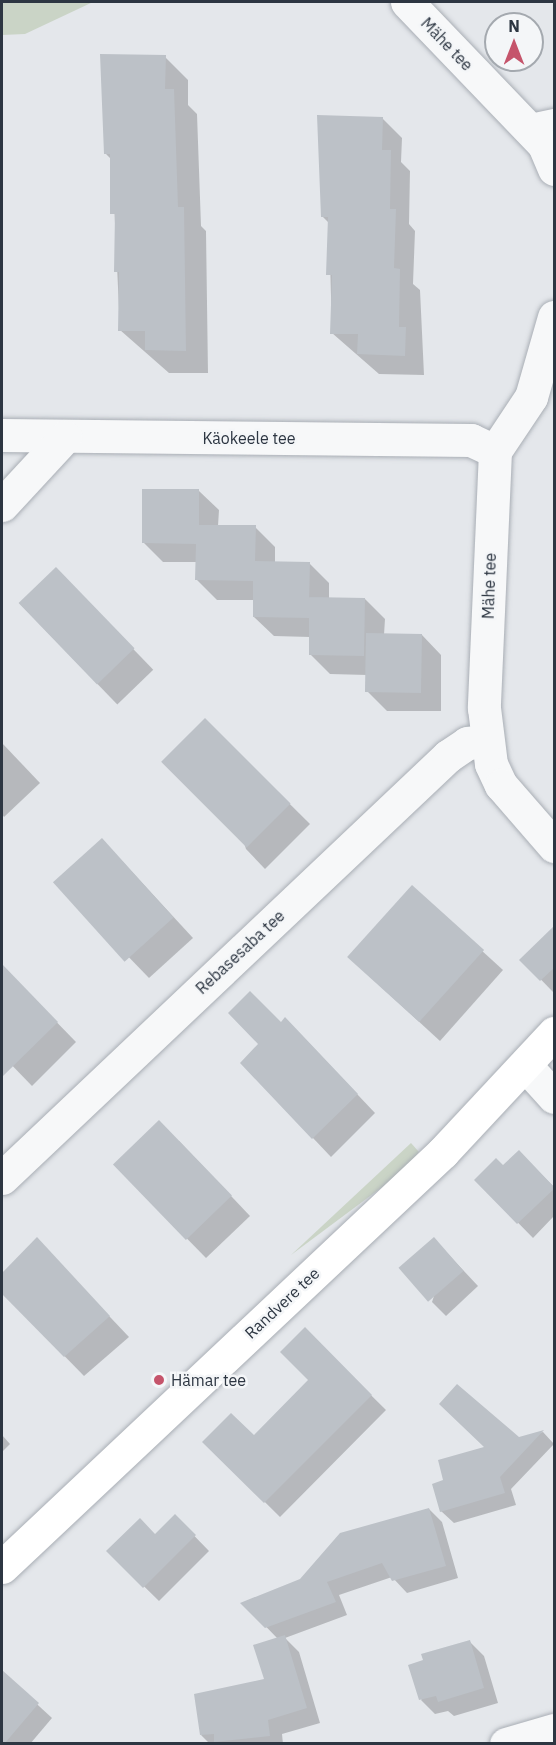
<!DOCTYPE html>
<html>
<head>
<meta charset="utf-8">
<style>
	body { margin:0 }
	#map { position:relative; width:556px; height:1745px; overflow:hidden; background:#e4e7eb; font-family:"IBM Plex Sans",sans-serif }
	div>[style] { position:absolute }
	.green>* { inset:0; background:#cad4c6 }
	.shadow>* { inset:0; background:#0003; transform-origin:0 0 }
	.building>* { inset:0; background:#bcc1c7; transform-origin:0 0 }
	.roads { filter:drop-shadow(0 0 2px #a9aeb5) drop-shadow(0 0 2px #a9aeb5) }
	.service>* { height:21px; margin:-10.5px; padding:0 10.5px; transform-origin:10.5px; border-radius:10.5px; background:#f7f8f9 }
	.minor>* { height:33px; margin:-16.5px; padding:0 16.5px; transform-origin:16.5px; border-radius:16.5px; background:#f7f8f9 }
	.secondary>* { height:33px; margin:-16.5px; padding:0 16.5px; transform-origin:16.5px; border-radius:16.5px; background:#fff }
	.dots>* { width:16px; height:16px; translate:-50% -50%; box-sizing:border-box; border:3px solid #f4f6f8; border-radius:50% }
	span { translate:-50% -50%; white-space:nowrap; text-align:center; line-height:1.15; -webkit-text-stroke:5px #f4f6f8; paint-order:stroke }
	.street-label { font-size:16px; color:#2d3642 }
	.poi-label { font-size:16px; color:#2d3642 }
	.left { translate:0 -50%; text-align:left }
	.frame { position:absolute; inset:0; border:3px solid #2d3642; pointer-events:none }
	.north { position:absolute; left:484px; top:12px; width:60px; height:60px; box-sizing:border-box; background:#f4f6f8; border:2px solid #a4a9af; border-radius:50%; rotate:0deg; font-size:16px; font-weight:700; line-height:24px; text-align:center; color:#2d3642 }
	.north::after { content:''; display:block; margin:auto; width:21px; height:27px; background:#c5546b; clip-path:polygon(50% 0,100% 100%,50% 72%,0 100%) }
</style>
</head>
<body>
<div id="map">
	<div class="green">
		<div style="clip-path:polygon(2px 2px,93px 2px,25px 34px,2px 35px)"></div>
		<div style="clip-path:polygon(411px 1143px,419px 1152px,401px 1173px,291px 1255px)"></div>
	</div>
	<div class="shadow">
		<div style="clip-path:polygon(165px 57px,188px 80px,188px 105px,197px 114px,201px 226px,206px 231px,208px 373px,169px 373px,120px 330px,112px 160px,106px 154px)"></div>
		<div style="clip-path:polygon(382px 118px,402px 138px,401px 162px,410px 171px,409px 224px,415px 231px,413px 284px,420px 290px,424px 375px,379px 374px,332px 333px,329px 223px,322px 216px)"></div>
		<div style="clip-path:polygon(199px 491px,219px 510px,218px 526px,255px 527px,275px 547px,275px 563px,309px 563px,329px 583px,329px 599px,365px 599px,385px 619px,384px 635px,422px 635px,441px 655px,441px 711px,387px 711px,367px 691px,367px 675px,330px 674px,310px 654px,310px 637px,274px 636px,254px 617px,254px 600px,217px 600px,197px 580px,197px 562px,163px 562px,143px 542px)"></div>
		<div style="left:56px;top:569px;width:140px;height:50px;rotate:46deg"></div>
		<div style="clip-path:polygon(205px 720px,310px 824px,265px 869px,246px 849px)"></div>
		<div style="clip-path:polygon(2px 743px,40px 783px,4px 817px,2px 814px)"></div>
		<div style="clip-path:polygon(121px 860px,193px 938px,149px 978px,58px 884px)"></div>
		<div style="clip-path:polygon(412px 887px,503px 970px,440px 1041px,367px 974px)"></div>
		<div style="clip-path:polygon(554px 927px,554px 993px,522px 960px)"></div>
		<div style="clip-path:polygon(2px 966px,76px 1042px,32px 1086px,2px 1055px)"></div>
		<div style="clip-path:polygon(281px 1024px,304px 1038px,375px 1113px,331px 1157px,242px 1063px)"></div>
		<div style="clip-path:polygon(179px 1141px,250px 1216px,206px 1258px,115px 1165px)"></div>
		<div style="clip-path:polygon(519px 1152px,554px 1187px,554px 1216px,533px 1238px,476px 1180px,503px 1167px)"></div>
		<div style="clip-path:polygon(37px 1240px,129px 1337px,84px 1376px,2px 1292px,2px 1275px)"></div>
		<div style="clip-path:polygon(448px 1254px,478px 1286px,446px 1316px,432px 1302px)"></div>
		<div style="clip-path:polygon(305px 1330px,386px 1410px,280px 1517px,204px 1442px,254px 1437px,310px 1380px)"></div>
		<div style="clip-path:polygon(543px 1432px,554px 1444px,511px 1489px,516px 1505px,454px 1523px,441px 1511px,518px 1439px)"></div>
		<div style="clip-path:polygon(2px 1435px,10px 1444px,2px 1452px)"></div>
		<div style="clip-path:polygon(429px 1509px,442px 1522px,458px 1578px,407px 1593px,392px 1577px,339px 1595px,347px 1615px,285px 1638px,299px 1652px,320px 1723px,282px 1734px,283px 1744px,210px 1744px,201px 1735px,266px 1680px,278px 1639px,243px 1603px,301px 1580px)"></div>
		<div style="clip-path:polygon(175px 1516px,209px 1551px,159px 1601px,108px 1551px,155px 1536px)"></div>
		<div style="clip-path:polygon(470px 1642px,484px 1656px,498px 1703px,454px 1716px,448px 1711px,435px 1714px,421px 1700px)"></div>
		<div style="clip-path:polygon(2px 1672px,52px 1718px,30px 1744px,2px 1744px)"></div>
	</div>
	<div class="building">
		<div style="clip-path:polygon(100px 54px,166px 55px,165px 89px,174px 89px,178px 207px,184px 207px,186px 351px,145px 350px,145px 331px,118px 331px,119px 272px,114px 272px,115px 214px,110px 214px,110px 154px,104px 154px)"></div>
		<div style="clip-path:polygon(317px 115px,383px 117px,382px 150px,391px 150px,390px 209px,396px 209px,394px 268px,400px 269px,399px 327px,406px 327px,405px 356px,357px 354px,358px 334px,330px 334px,332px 275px,326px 275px,328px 217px,321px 217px)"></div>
		<div style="clip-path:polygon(142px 489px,199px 489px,199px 525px,256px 525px,255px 561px,310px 562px,309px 602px,309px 597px,365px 598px,364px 656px,309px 655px,309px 618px,253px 617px,253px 581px,195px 580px,196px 544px,142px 543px)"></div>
		<div style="left:56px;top:567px;width:113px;height:52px;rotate:46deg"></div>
		<div style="left:366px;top:633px;width:56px;height:59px;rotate:1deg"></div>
		<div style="left:205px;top:718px;width:121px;height:62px;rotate:45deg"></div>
		<div style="left:102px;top:838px;width:107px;height:66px;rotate:48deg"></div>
		<div style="left:412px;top:885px;width:97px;height:97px;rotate:42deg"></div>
		<div style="clip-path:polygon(555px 925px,555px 967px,540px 981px,519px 960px)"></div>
		<div style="clip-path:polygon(2px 964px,58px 1022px,2px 1077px)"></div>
		<div style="clip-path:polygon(250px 991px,281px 1022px,285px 1017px,358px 1094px,312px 1139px,240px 1063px,258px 1044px,228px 1013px)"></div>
		<div style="left:159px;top:1120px;width:105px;height:64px;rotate:46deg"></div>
		<div style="clip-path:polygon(519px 1150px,555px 1188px,517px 1224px,474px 1180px,496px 1158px,503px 1165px)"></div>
		<div style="clip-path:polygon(37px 1237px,110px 1316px,64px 1357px,2px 1294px,2px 1273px)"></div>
		<div style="left:434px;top:1237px;width:45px;height:47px;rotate:49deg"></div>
		<div style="clip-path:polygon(305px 1327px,372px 1395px,264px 1503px,202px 1442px,231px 1413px,254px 1435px,308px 1380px,280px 1352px)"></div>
		<div style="clip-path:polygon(457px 1384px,519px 1437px,544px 1430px,500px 1477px,505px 1493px,440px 1512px,432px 1484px,443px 1480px,438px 1460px,484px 1447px,439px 1404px)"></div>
		<div style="clip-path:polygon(429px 1508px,446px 1566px,392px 1581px,382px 1563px,327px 1582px,336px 1602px,265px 1628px,240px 1603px,300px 1579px,340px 1533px)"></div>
		<div style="clip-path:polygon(175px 1514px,196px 1535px,143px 1588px,106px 1551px,140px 1518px,155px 1534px)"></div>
		<div style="clip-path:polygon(285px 1635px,307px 1708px,268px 1720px,270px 1736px,214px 1742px,214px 1734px,200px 1735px,194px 1694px,264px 1679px,253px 1645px)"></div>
		<div style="clip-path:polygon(470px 1640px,484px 1688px,438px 1702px,436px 1696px,419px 1700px,408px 1665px,423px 1660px,421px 1654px)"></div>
		<div style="clip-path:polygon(2px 1670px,39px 1703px,5px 1743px,2px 1743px)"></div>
	</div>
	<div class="roads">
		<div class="service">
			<div style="left:525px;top:125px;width:30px;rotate:-12deg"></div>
		</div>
		<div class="minor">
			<div style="left:407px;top:2px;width:198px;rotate:46.2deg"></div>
			<div style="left:544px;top:145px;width:26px;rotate:67deg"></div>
			<div style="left:554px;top:317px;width:83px;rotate:106deg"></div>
			<div style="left:531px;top:397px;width:65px;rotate:123.7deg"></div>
			<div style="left:495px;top:451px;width:257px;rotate:92.5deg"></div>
			<div style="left:484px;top:708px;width:56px;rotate:82.9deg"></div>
			<div style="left:491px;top:764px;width:23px;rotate:65deg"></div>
			<div style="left:501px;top:785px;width:81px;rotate:49deg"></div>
			<div style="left:2px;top:435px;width:469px;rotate:0.6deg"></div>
			<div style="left:471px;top:440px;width:26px;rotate:25deg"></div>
			<div style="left:2px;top:505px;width:93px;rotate:-47.2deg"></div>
			<div style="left:525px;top:1065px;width:43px;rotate:47.8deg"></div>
			<div style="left:2px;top:1178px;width:614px;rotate:-43.42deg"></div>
			<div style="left:448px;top:756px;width:23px;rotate:-34deg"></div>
			<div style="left:467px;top:743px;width:20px;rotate:-6deg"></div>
			<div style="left:506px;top:1744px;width:50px;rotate:-16.3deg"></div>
		</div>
		<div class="secondary">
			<div style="left:2px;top:1567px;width:606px;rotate:-43.26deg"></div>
			<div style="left:443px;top:1152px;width:163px;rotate:-47deg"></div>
		</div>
	</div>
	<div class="dots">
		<div style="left:159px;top:1380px;background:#c5546b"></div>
	</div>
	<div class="street-label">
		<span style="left:447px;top:44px;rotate:46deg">Mähe tee</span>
		<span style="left:249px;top:438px">Käokeele tee</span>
		<span style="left:489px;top:586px;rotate:-88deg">Mähe tee</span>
		<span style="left:240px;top:952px;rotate:-43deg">Rebasesaba tee</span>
		<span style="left:282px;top:1303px;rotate:-43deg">Randvere tee</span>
	</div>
	<div class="poi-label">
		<span class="left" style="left:171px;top:1380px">Hämar tee</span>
	</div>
	<div class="frame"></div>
	<div class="north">N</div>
</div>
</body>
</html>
